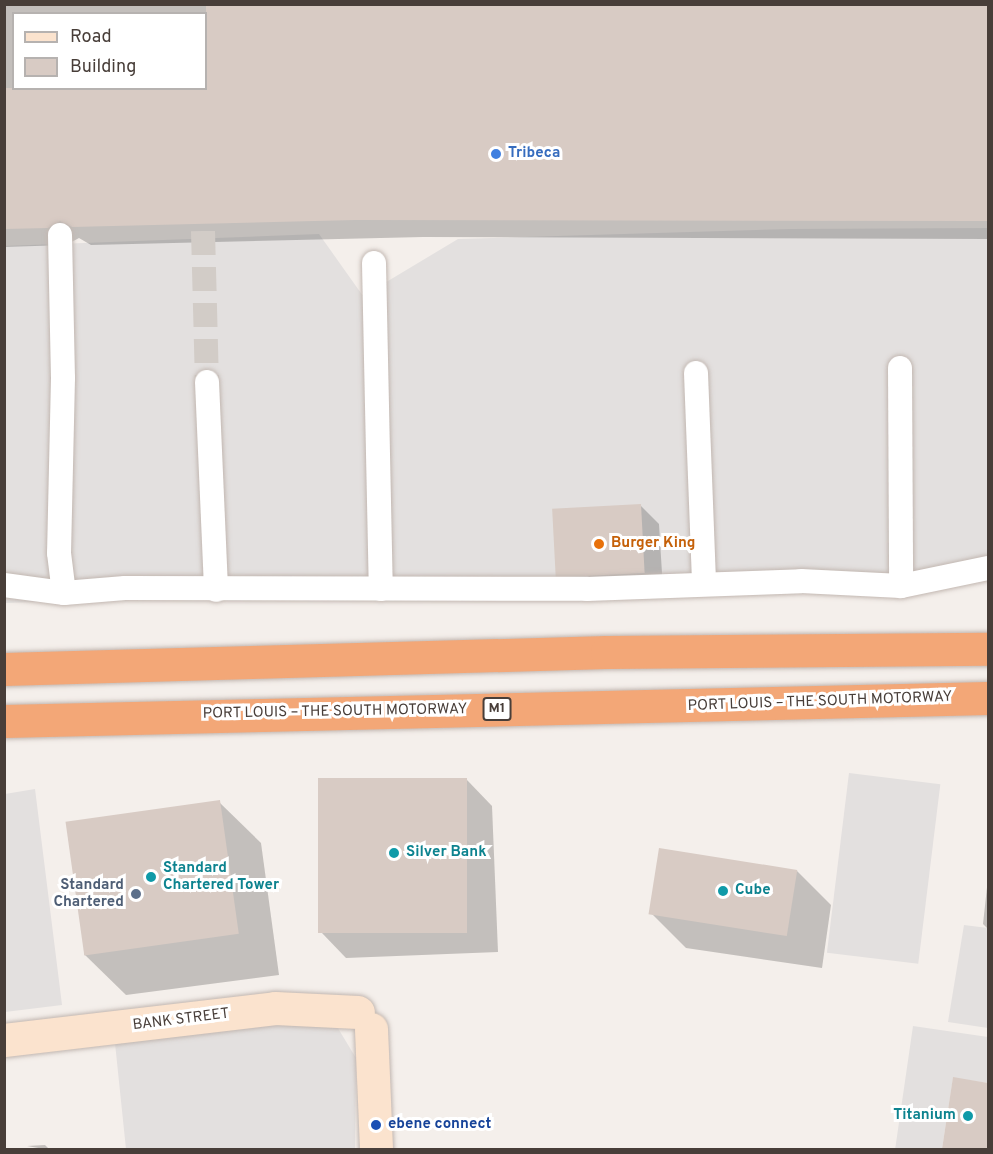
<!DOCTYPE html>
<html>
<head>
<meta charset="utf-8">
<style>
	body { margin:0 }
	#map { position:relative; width:993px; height:1154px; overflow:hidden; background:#f4efeb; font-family:Overpass,sans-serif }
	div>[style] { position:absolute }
	.parking>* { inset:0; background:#e3e0df; transform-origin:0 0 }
	.shadow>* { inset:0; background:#0003 }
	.building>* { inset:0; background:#d8cbc4; transform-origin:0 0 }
	.street-tunnel>* { height:24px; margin-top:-12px; transform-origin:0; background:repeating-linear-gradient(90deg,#d2ccc7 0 24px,transparent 0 36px) }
	.roads { filter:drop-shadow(0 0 2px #c2b7b1) drop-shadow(0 0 2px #c2b7b1) }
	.street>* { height:24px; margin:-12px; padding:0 12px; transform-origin:12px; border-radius:12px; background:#fff }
	.secondary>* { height:33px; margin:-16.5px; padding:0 16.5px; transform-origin:16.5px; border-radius:16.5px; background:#fbe3ce }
	.highway>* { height:33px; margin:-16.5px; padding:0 16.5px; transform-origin:16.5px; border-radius:16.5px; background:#f3a777 }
	.dots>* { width:16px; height:16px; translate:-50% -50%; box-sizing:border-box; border:3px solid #fff; border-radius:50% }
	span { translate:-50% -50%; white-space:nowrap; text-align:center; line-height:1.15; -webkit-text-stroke:6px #fff; paint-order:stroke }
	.shield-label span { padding:2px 4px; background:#fff; border:2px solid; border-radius:4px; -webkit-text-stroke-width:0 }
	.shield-label { font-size:14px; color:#483e39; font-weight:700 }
	.shop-label { font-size:15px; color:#366cbe; font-weight:700 }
	.left { translate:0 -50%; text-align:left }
	.food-label { font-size:15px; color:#c56008; font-weight:700 }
	.street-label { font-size:15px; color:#483e39 }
	.culture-label { font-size:15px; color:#0d838f; font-weight:700 }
	.right { translate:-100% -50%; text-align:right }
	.service-label { font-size:15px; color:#4e5e75; font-weight:700 }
	.transit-label { font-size:15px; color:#164399; font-weight:700 }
	.frame { position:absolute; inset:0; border:6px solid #483e39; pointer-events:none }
	.legend { position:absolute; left:12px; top:12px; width:195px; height:78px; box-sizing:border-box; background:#fff; border:2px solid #b6b2b0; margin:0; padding:8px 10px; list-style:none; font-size:18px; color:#483e39 }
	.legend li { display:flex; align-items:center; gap:12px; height:30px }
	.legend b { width:30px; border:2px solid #b6b2b0 }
</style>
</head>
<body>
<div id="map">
	<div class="parking">
		<div style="clip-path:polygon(988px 228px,988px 573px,5px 603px,4px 246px,319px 234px,363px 296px,458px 239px,791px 229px)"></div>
		<div style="left:849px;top:773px;width:92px;height:181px;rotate:7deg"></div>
		<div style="clip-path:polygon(35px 789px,62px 1005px,5px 1012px,5px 794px)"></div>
		<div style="clip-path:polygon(964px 925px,988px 928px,988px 1028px,948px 1022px)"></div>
		<div style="clip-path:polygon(303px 1018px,336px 1025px,356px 1058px,355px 1149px,126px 1149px,115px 1043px)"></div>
		<div style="clip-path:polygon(913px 1026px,988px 1037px,988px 1083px,953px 1078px,942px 1149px,895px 1150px)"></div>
	</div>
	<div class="shadow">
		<div style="clip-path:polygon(evenodd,4px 4px,988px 4px,988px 239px,423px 237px,91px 245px,79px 238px,66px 245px,4px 247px,4px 4px,14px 14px,206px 14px,206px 88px,14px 88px,14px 14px)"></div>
		<div style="clip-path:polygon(641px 506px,659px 524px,663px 590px,574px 592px,556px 574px)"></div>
		<div style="clip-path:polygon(467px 780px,492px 806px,498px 952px,346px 958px,321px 932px)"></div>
		<div style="clip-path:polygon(219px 802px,261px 843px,279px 975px,126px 995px,84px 954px)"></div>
		<div style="clip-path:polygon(796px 870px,831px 905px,822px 968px,686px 948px,651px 913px)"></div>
		<div style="clip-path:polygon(988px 878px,988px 929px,983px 924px)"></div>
		<div style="clip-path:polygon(954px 1079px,988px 1084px,988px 1150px,944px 1150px)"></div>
		<div style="clip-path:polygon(45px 1145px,50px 1150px,27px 1146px)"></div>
	</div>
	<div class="building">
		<div style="clip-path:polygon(206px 4px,988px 4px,988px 221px,355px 220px,72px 227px,60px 221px,48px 228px,4px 229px,4px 88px,206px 88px)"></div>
		<div style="left:641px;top:504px;width:69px;height:89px;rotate:87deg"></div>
		<div style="left:318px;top:778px;width:149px;height:155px"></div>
		<div style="left:220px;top:800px;width:135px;height:156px;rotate:82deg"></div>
		<div style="left:659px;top:848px;width:140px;height:67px;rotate:9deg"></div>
		<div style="clip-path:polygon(953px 1077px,988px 1083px,988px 1149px,942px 1149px)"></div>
	</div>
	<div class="street-tunnel">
		<div style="left:203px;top:231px;width:151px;rotate:88.5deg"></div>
	</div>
	<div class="roads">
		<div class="street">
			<div style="left:60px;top:235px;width:143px;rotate:88.8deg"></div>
			<div style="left:63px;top:378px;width:175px;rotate:91.3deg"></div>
			<div style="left:59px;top:553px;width:40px;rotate:82.9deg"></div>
			<div style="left:374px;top:263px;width:326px;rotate:88.8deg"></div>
			<div style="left:900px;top:368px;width:218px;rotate:89.7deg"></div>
			<div style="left:696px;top:373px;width:209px;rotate:87.8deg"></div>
			<div style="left:207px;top:382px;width:208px;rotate:87.5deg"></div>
			<div style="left:4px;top:585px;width:61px;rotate:7.6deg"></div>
			<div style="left:64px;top:593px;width:61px;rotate:-4.7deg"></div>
			<div style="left:125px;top:588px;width:462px;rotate:0.1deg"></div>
			<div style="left:587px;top:589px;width:214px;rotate:-2.1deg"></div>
			<div style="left:801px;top:581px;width:100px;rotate:2.9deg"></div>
			<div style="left:901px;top:586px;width:89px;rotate:-11.7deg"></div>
		</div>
		<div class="secondary">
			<div style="left:371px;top:1029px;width:121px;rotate:87.6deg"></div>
			<div style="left:4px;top:1040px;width:273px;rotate:-6.7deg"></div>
			<div style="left:275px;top:1008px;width:83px;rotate:2.8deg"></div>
		</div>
		<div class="highway">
			<div style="left:4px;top:669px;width:603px;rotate:-1.61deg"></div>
			<div style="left:607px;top:652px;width:381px;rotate:-0.5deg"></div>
			<div style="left:4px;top:721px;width:984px;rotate:-1.34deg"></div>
		</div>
	</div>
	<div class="dots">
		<div style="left:496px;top:154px;background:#3f7fe0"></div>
		<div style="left:599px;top:544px;background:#e8710a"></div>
		<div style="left:394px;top:853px;background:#0f9aa8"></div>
		<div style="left:151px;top:877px;background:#0f9aa8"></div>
		<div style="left:723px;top:891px;background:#0f9aa8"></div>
		<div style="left:136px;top:894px;background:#5c6f8a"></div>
		<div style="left:968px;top:1116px;background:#0f9aa8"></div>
		<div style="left:376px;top:1125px;background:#1a4fb4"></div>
	</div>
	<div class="shield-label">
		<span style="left:497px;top:709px">M1</span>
	</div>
	<div class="shop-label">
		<span class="left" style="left:508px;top:154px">Tribeca</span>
	</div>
	<div class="food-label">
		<span class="left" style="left:611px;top:544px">Burger King</span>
	</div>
	<div class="street-label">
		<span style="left:820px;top:702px;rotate:-2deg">PORT LOUIS – THE SOUTH MOTORWAY</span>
		<span style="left:335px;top:712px;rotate:-1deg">PORT LOUIS – THE SOUTH MOTORWAY</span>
		<span style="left:181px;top:1020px;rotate:-7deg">BANK STREET</span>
	</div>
	<div class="culture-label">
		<span class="left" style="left:406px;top:853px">Silver Bank</span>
		<span class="left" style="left:163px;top:877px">Standard<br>Chartered Tower</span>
		<span class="left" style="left:735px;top:891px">Cube</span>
		<span class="right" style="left:956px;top:1116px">Titanium</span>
	</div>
	<div class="service-label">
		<span class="right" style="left:124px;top:894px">Standard<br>Chartered</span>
	</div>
	<div class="transit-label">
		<span class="left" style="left:388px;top:1125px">ebene connect</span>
	</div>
	<div class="frame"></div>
	<ul class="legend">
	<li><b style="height:8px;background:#fbe3ce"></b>Road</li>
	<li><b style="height:16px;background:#d8cbc4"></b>Building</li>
	</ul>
</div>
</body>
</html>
